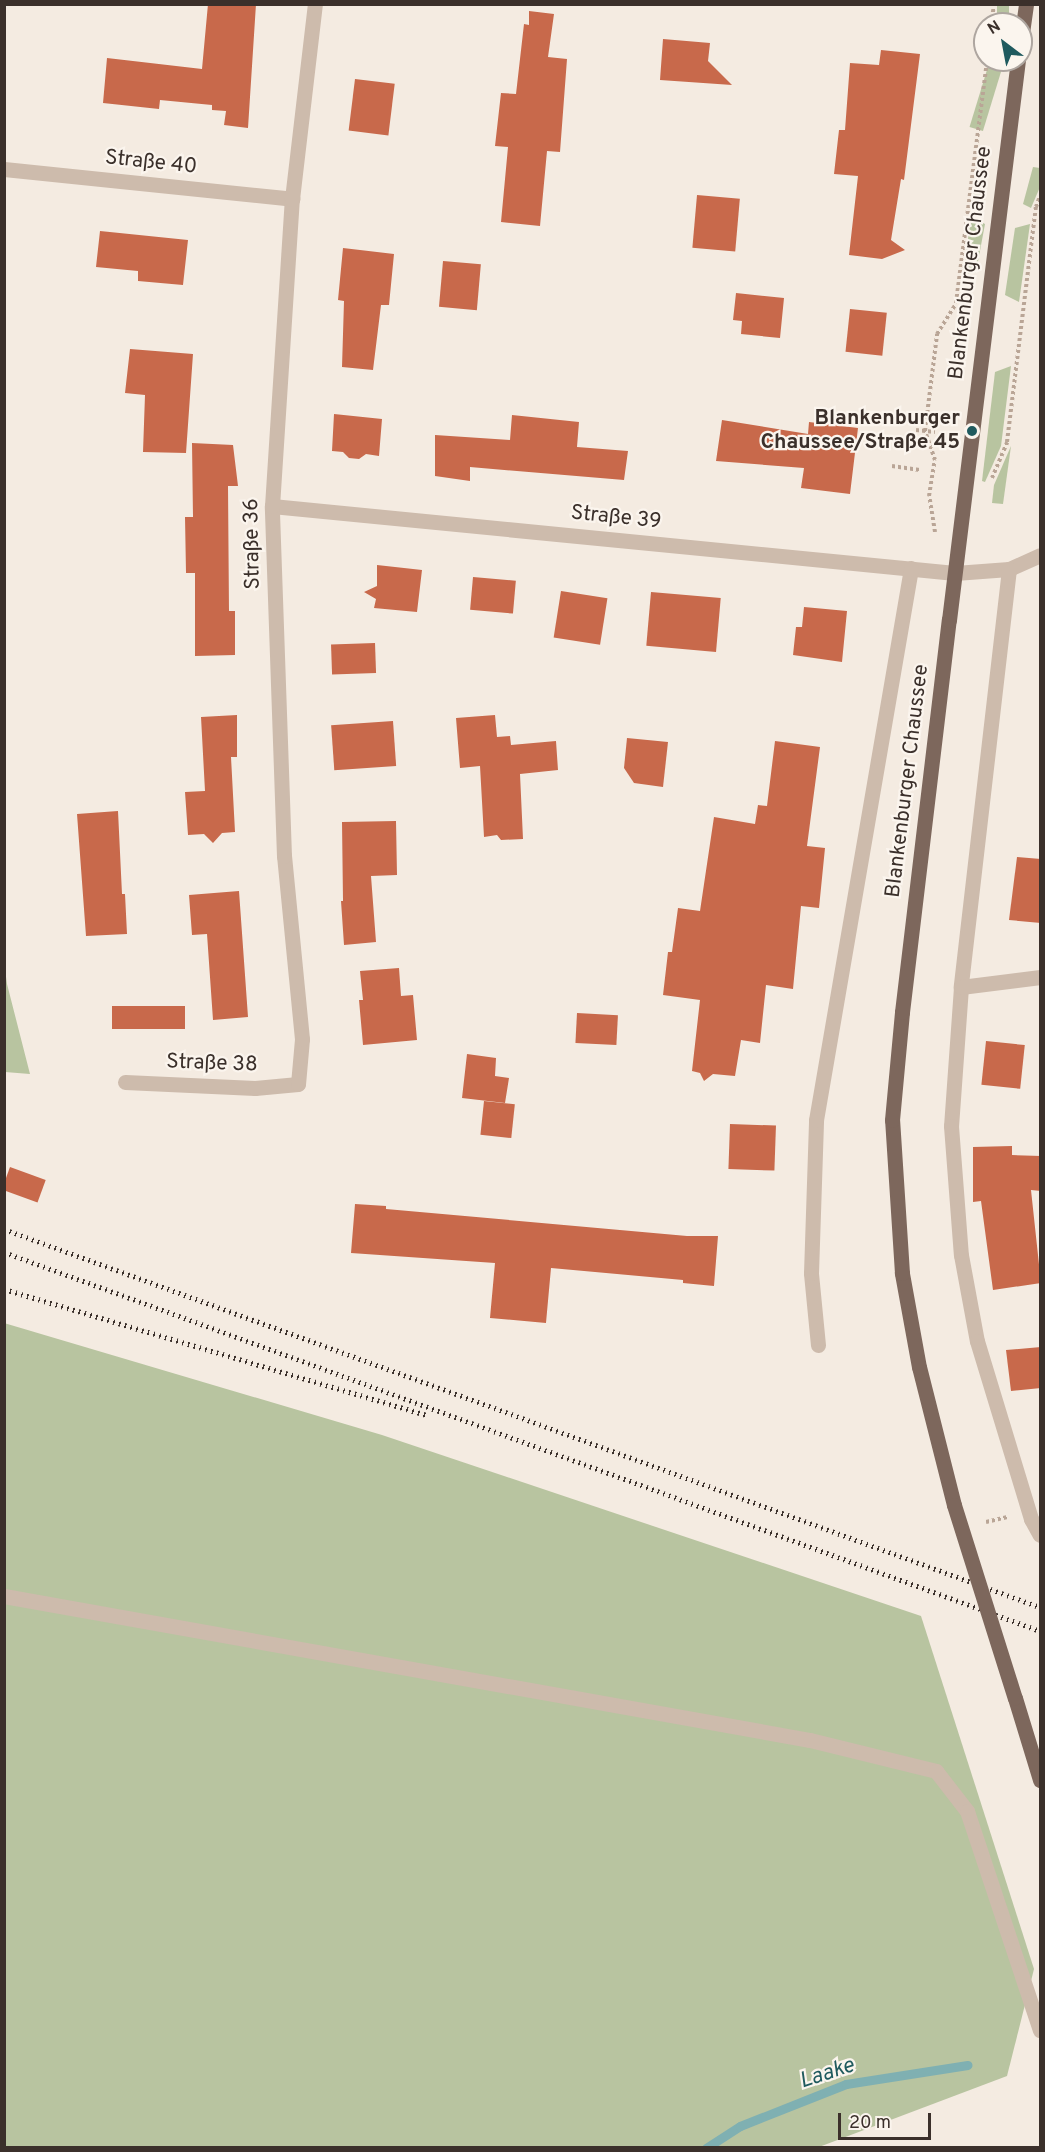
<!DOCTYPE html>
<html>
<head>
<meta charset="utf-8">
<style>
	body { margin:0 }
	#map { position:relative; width:1045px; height:2152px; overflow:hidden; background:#f4ebe1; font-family:Overpass,sans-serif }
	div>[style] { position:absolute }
	.green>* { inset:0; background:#b8c4a0; transform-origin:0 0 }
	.stream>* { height:9px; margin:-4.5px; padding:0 4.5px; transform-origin:4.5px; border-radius:4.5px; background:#7fb0b2 }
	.building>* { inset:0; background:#c8694b; transform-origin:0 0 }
	.path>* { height:4px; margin-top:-2px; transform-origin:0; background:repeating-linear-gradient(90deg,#b9a596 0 3px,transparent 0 6px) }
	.minor>* { height:15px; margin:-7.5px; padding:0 7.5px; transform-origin:7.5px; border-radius:7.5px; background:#cdbbac }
	.major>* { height:15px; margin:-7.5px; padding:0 7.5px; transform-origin:7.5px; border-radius:7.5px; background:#7d675c }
	.rail>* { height:4.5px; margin-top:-2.25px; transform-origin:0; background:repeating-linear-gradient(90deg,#3b302b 0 1.5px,transparent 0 6px) }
	.major-bridge>* { height:15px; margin:-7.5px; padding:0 7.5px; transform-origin:7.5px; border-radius:7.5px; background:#7d675c }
	.dots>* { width:16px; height:16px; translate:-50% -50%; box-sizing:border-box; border:3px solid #fbf5ee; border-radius:50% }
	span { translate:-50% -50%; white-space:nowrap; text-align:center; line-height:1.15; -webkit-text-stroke:4.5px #fbf5ee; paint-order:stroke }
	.street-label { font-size:21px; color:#3b302b }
	.poi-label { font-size:21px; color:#3b302b; font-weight:700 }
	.right { translate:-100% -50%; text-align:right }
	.water-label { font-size:22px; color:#1f5a5e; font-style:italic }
	.frame { position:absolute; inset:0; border:6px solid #3b302b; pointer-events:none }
	.north { position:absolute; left:973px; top:12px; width:60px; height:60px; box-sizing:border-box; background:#fbf5ee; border:2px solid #aea6a0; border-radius:50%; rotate:328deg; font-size:16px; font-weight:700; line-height:24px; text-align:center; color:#3b302b }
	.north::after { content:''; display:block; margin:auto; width:21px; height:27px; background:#1f5a5e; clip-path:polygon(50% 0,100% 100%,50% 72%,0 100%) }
	.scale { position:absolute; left:838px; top:2113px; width:93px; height:27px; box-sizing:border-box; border:3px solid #3b302b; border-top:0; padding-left:8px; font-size:18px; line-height:21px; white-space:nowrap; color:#3b302b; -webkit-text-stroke:4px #fbf5ee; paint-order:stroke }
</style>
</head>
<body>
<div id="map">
	<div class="green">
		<div style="left:997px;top:5px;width:12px;height:19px"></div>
		<div style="left:990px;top:60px;width:14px;height:70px;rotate:17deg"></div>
		<div style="clip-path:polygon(977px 166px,988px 166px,985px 200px,972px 202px)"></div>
		<div style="clip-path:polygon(1033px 167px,1040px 168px,1040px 187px,1031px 208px,1023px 204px)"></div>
		<div style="clip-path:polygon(971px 217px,985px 224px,976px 272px,963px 275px)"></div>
		<div style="clip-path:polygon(1030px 224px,1019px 302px,1005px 295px,1015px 228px)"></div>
		<div style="clip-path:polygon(1011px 366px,1001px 446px,985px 482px,982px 481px,995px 372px)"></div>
		<div style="clip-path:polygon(1011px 446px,1003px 504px,992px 503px,994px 485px)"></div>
		<div style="clip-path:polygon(4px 962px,7px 984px,30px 1074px,5px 1072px)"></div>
		<div style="clip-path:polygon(4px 1323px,382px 1435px,921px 1616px,1034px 1969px,1007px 2076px,819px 2147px,5px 2147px)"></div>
	</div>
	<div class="stream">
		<div style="left:706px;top:2148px;width:40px;rotate:-32.9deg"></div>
		<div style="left:740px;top:2126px;width:114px;rotate:-21.6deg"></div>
		<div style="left:846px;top:2084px;width:123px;rotate:-8.9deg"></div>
	</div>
	<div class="building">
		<div style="clip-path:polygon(208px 4px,256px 4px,248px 128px,224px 125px,226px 111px,212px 110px,212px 105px,160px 100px,159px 109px,103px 103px,107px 58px,202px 69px)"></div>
		<div style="clip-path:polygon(529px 11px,554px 14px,548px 57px,567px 59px,560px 152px,547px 151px,540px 226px,501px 222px,508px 147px,495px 146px,501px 93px,516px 94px,524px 24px,529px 25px)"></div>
		<div style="clip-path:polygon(663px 39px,710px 43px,708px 61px,732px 85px,660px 80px)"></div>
		<div style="clip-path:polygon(881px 50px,920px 54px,904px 180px,901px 179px,891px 240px,905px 250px,882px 259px,849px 255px,858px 176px,834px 174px,839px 130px,845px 130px,850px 63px,879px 65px)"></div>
		<div style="left:355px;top:79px;width:40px;height:52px;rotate:7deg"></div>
		<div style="left:697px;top:195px;width:43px;height:53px;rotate:5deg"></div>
		<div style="clip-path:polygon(100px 231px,188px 240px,183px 285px,138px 281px,138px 271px,96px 267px)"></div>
		<div style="clip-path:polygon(343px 248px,394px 254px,389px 305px,381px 305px,373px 370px,342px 367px,344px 301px,338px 300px)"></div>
		<div style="left:443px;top:261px;width:38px;height:46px;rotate:5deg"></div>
		<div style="clip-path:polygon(736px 293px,784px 298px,780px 338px,741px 334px,742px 321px,733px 320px)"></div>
		<div style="left:850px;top:309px;width:37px;height:43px;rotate:6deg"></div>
		<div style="clip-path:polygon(130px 349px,193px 354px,186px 453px,143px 452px,145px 395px,125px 393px)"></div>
		<div style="clip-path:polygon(334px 414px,382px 419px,379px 456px,366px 454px,359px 459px,349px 458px,343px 452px,332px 451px)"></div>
		<div style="clip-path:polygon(512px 415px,579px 422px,577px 447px,628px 451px,624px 480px,470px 467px,470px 481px,435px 476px,435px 435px,510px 440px)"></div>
		<div style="clip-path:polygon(722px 420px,808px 434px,809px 422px,858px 428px,850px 494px,801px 488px,804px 468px,716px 461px)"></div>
		<div style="clip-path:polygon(192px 443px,233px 445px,238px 486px,228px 486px,229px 611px,235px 611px,235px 655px,195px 656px,195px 573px,186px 573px,185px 517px,193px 517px)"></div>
		<div style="clip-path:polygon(377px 565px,422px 570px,417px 612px,374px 608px,376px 599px,364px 592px,377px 586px)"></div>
		<div style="left:473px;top:577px;width:43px;height:33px;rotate:5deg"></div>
		<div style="left:561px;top:591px;width:47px;height:47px;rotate:9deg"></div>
		<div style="left:651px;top:592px;width:70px;height:54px;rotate:5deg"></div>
		<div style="clip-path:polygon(804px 607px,847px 611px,842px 662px,793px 655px,796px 627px,802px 627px)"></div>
		<div style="left:375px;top:643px;width:30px;height:44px;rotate:88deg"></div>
		<div style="clip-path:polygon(237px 715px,237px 757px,231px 757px,235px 832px,222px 833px,213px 843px,204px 834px,188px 835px,185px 792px,205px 791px,201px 717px)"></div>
		<div style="clip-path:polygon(495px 715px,497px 737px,510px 736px,511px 745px,556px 741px,558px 770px,520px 774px,523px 839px,501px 840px,497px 835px,484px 837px,480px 766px,460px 768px,456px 718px)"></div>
		<div style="left:393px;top:721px;width:45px;height:62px;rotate:86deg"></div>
		<div style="clip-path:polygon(627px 738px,668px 742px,663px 787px,634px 783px,624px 768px)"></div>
		<div style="clip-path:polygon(775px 741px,820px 747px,807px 846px,825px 848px,819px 908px,801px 906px,793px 989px,766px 985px,760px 1043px,741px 1040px,735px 1076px,713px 1074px,704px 1081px,700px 1073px,692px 1071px,700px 1000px,663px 995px,668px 952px,672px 952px,678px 908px,700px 911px,714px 817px,755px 824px,758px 805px,767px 806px)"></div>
		<div style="clip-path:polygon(118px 811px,122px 894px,125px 894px,127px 934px,86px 936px,77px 814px)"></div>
		<div style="clip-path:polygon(396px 821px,397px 875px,371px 876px,376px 942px,344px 945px,341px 901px,343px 901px,342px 822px)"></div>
		<div style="clip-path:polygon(1017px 857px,1041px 859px,1041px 923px,1009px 920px)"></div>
		<div style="clip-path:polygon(239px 891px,248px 1017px,213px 1020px,207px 934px,192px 935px,189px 895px)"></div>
		<div style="clip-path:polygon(399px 968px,401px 996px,413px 995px,417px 1040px,363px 1045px,359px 1000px,363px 1000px,360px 971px)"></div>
		<div style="left:112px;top:1006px;width:73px;height:23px"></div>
		<div style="left:577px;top:1013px;width:41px;height:30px;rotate:3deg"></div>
		<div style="left:986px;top:1041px;width:39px;height:44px;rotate:6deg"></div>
		<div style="clip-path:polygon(467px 1054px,496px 1058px,495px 1076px,509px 1078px,505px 1103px,462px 1098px)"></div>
		<div style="left:484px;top:1101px;width:31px;height:34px;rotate:6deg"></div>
		<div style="left:730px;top:1124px;width:46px;height:45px;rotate:2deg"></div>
		<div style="clip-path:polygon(1012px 1146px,1012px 1155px,1041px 1156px,1041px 1191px,1031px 1190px,1041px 1283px,993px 1290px,981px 1201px,973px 1202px,973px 1147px)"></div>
		<div style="left:10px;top:1167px;width:38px;height:24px;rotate:20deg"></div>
		<div style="clip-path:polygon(355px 1204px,386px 1206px,386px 1209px,687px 1236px,718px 1236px,714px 1286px,683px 1283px,683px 1280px,551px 1268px,546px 1323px,490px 1318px,495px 1263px,351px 1253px)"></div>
		<div style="clip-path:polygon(1041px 1347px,1041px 1388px,1011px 1391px,1006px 1350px)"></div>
	</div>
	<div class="path">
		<div style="left:991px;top:24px;width:20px;rotate:-81deg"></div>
		<div style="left:916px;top:430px;width:19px;rotate:6deg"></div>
		<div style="left:892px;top:466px;width:28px;rotate:8deg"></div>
		<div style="left:992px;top:478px;width:39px;rotate:-67deg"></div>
		<div style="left:1007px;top:442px;width:237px;rotate:-83deg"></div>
		<div style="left:1036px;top:207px;width:12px;rotate:-70deg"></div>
		<div style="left:935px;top:532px;width:36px;rotate:-99deg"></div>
		<div style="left:929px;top:496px;width:36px;rotate:-81deg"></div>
		<div style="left:935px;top:460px;width:31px;rotate:-109deg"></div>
		<div style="left:925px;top:431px;width:98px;rotate:-82.9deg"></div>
		<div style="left:937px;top:334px;width:36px;rotate:-58deg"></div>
		<div style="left:956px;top:303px;width:245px;rotate:-82.7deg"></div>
		<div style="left:986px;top:1522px;width:22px;rotate:-13deg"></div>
	</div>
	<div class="minor">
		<div style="left:4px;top:169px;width:290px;rotate:5.9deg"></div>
		<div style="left:272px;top:506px;width:686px;rotate:5.6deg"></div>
		<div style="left:955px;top:573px;width:54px;rotate:-4.2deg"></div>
		<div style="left:1009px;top:569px;width:34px;rotate:-24deg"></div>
		<div style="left:1009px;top:569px;width:421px;rotate:96.6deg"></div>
		<div style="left:961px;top:987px;width:139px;rotate:94.1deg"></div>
		<div style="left:951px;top:1126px;width:129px;rotate:85.6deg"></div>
		<div style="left:961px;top:1255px;width:87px;rotate:79.5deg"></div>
		<div style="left:977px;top:1341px;width:186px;rotate:73.1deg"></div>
		<div style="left:1031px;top:1519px;width:18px;rotate:61deg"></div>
		<div style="left:961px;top:987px;width:80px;rotate:-7.2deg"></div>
		<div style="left:125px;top:1082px;width:130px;rotate:2.6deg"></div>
		<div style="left:255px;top:1088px;width:43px;rotate:-5.3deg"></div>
		<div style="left:298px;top:1084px;width:45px;rotate:-84.9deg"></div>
		<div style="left:302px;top:1039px;width:184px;rotate:-95.6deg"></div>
		<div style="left:284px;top:856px;width:350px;rotate:-92deg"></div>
		<div style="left:272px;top:506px;width:308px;rotate:-86.3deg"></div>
		<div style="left:292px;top:199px;width:196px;rotate:-83.3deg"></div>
		<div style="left:818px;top:1345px;width:72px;rotate:-95.6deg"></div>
		<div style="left:811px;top:1273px;width:153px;rotate:-88.1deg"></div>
		<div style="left:816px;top:1120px;width:560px;rotate:-80.23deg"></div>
		<div style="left:4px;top:1596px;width:819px;rotate:10.13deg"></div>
		<div style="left:810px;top:1740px;width:130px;rotate:13.8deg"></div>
		<div style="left:936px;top:1771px;width:51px;rotate:52.2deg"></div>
		<div style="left:967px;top:1811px;width:231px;rotate:71.6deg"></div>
	</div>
	<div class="major">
		<div style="left:1021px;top:40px;width:36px;rotate:-82deg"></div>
		<div style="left:954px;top:1505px;width:142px;rotate:-104.2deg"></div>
		<div style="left:919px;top:1367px;width:96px;rotate:-100.3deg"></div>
		<div style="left:902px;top:1273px;width:153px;rotate:-93.7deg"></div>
		<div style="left:892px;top:1120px;width:108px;rotate:-84.7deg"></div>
		<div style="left:902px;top:1012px;width:395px;rotate:-83.2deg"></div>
		<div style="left:949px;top:620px;width:564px;rotate:-82.98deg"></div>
		<div style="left:1015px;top:1698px;width:86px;rotate:73deg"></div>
	</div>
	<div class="rail">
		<div style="left:4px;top:1229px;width:1103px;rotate:20.05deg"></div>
		<div style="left:4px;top:1252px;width:1103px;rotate:20.09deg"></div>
		<div style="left:4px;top:1289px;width:442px;rotate:16.6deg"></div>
	</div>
	<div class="major-bridge">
		<div style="left:954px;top:1505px;width:202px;rotate:72.5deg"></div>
	</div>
	<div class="dots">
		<div style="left:972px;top:431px;background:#1f5a5e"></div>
	</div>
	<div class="street-label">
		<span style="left:151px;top:163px;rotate:6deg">Straße 40</span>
		<span style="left:971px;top:263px;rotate:-83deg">Blankenburger Chaussee</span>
		<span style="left:616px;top:518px;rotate:6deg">Straße 39</span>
		<span style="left:253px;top:544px;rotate:-91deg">Straße 36</span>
		<span style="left:908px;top:781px;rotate:-83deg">Blankenburger Chaussee</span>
		<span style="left:212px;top:1064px;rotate:2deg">Straße 38</span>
	</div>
	<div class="poi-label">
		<span class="right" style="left:960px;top:431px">Blankenburger<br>Chaussee/Straße 45</span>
	</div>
	<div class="water-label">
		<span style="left:827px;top:2074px;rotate:-18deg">Laake</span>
	</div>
	<div class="frame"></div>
	<div class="north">N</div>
	<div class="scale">20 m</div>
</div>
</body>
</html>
